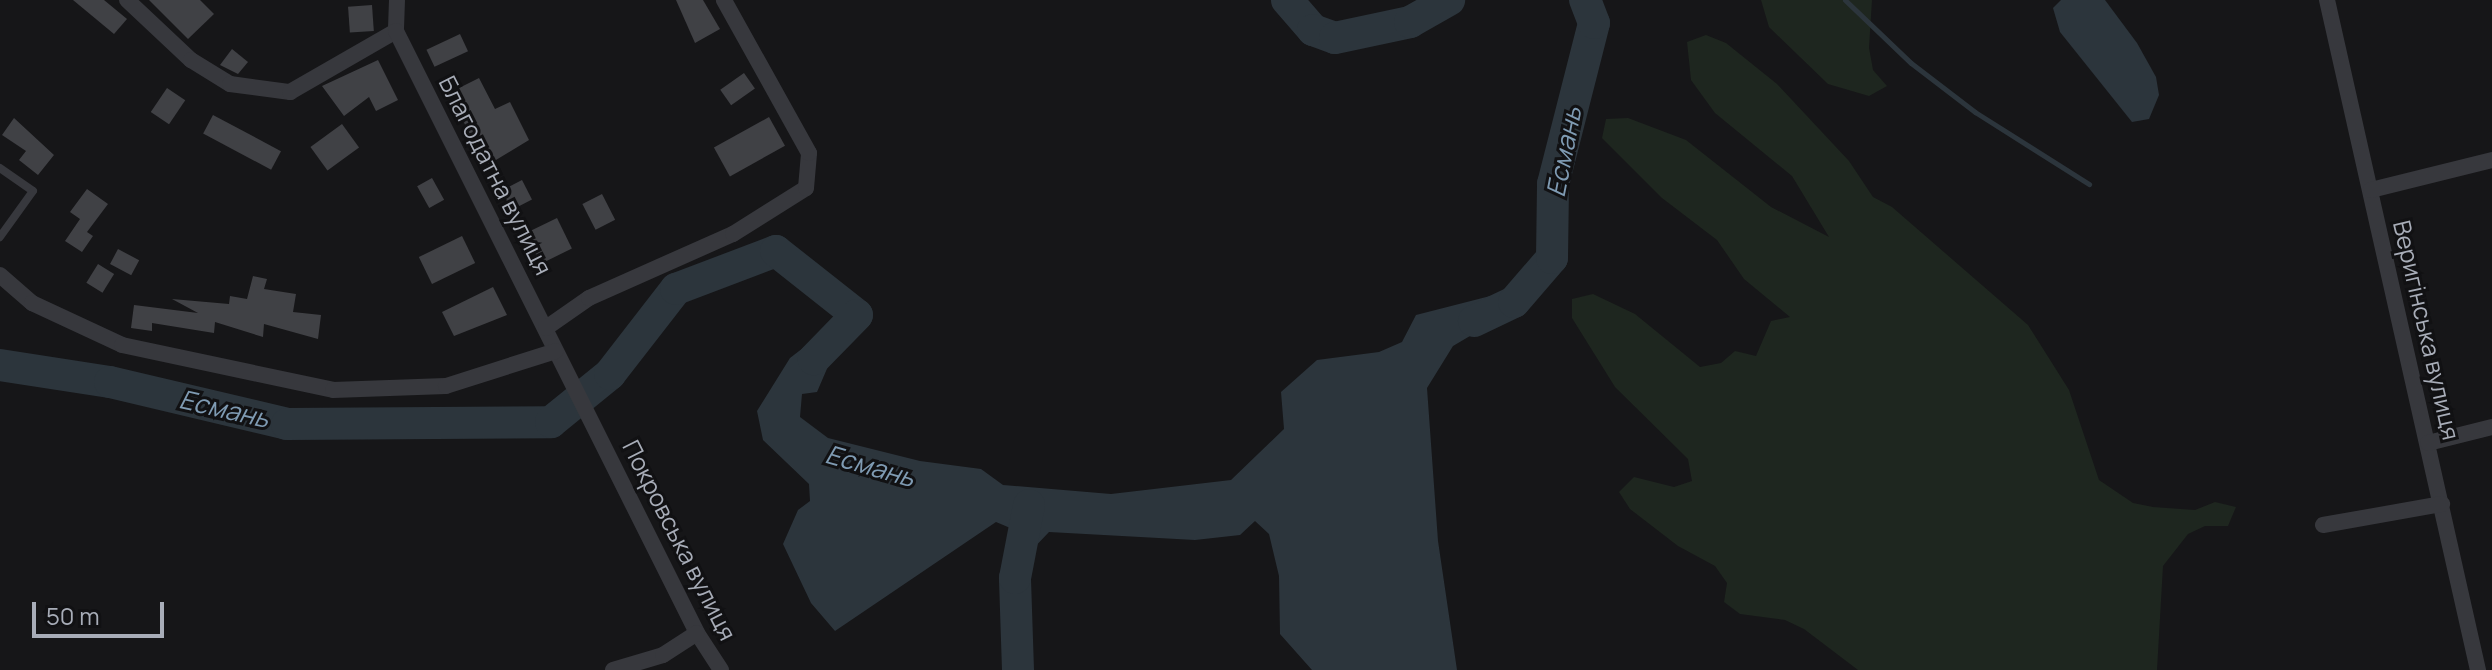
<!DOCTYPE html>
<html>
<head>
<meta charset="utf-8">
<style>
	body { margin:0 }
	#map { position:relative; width:2492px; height:670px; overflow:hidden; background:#161618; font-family:Manrope,sans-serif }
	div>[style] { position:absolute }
	.green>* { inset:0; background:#1e261f }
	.water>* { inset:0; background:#2c353c }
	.stream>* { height:5px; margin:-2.5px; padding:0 2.5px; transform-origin:2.5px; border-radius:2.5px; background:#2c353c }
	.river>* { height:32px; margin:-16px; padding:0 16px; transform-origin:16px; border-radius:16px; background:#2c353c }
	.building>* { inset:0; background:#404145; transform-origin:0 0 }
	.service>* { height:8px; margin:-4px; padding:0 4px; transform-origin:4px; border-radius:4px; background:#37383d }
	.minor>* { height:16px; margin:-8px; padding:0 8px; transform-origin:8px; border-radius:8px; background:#37383d }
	span { translate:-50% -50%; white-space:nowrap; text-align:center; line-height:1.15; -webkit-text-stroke:6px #111113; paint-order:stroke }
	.street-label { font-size:24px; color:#a8adb8 }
	.water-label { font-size:26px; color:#7f9bb3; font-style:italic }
	.scale { position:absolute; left:32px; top:602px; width:132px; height:36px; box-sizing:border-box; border:4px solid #a8adb8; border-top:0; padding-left:10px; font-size:24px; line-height:28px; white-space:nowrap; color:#a8adb8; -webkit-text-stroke:6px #111113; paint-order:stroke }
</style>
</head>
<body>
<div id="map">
	<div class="green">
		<div style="clip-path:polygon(1761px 0,1872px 0,1869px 48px,1873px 70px,1887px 86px,1869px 96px,1828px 84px,1769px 27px)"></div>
		<div style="clip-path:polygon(1706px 35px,1726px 43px,1777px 84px,1849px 161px,1873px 197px,1892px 207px,2028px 325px,2069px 390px,2099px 480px,2133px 503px,2153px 507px,2195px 510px,2215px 502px,2236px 507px,2228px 526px,2205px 526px,2188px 534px,2163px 566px,2157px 670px,1858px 670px,1804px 629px,1785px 620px,1740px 614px,1724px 602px,1727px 583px,1715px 566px,1678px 546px,1630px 509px,1619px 492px,1634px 477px,1674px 487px,1692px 481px,1688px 459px,1615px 387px,1572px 318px,1572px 299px,1593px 294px,1635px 314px,1700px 367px,1721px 363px,1735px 351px,1756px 356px,1771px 321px,1790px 317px,1744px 279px,1717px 240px,1662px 198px,1602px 138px,1606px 119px,1628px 118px,1686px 140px,1771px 207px,1829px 237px,1792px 176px,1715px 113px,1691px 80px,1687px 42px)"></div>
	</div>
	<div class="water">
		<div style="clip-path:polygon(2061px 0,2105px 0,2137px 43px,2156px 77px,2159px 95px,2149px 119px,2132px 122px,2060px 32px,2053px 8px)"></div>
		<div style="clip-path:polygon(1502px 293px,1514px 302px,1492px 323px,1453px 346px,1427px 388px,1438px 541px,1457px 670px,1312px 670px,1280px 634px,1279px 576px,1269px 534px,1255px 521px,1240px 535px,1195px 540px,1049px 532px,1030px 552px,1022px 533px,996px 522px,835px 631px,811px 603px,783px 544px,798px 510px,810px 501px,809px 484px,763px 440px,757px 411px,790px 358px,812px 341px,844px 329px,817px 392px,802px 394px,800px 417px,828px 438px,920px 461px,981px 469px,1003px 485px,1111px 494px,1231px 480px,1284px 429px,1281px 392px,1317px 360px,1379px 352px,1402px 342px,1416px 315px)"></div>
	</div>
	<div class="stream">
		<div style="left:1845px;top:0;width:91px;rotate:43.7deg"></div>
		<div style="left:1911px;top:63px;width:81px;rotate:37.4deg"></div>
		<div style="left:1975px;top:112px;width:135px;rotate:32.3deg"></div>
	</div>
	<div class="river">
		<div style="left:1287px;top:0;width:40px;rotate:49deg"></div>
		<div style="left:1313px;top:30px;width:23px;rotate:20deg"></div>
		<div style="left:1335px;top:38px;width:77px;rotate:-12deg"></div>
		<div style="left:1410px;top:22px;width:45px;rotate:-29.4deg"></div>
		<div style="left:1474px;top:321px;width:44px;rotate:-25.4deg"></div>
		<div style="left:1514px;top:302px;width:58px;rotate:-49.2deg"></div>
		<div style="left:1552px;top:258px;width:74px;rotate:-89.2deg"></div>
		<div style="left:1553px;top:184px;width:166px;rotate:-75.7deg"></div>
		<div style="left:1594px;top:23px;width:25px;rotate:-111deg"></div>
		<div style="left:0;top:365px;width:111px;rotate:8.8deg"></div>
		<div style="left:110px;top:382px;width:182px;rotate:13.3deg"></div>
		<div style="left:287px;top:424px;width:264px;rotate:-0.4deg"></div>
		<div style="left:551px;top:422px;width:76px;rotate:-39.1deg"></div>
		<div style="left:610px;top:374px;width:108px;rotate:-52.2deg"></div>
		<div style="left:676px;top:289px;width:107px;rotate:-20.8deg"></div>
		<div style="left:776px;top:251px;width:103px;rotate:38.3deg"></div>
		<div style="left:857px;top:315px;width:62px;rotate:134.3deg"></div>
		<div style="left:1018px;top:670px;width:92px;rotate:-91.9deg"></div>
		<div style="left:1015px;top:578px;width:74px;rotate:-79.1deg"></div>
	</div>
	<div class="building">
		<div style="clip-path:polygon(73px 0,104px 0,127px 19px,114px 34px)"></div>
		<div style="clip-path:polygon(149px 0,200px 0,214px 14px,188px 39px)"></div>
		<div style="clip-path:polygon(676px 0,703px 0,720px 29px,695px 43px)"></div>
		<div style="left:372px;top:5px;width:26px;height:24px;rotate:86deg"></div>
		<div style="left:460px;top:34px;width:19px;height:37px;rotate:65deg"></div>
		<div style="clip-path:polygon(232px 49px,248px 62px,238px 74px,220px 65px)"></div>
		<div style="clip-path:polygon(378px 60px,398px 100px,376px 111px,369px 97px,344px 116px,322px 86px)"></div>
		<div style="left:744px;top:73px;width:19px;height:29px;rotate:55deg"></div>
		<div style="clip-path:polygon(479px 78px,495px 109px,510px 102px,529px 140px,486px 166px,449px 93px)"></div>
		<div style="left:167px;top:88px;width:22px;height:29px;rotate:34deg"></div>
		<div style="left:213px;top:115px;width:77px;height:21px;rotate:28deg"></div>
		<div style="left:769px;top:117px;width:33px;height:63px;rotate:61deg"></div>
		<div style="clip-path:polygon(14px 118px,54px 155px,38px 175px,19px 160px,26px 151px,2px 135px)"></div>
		<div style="left:342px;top:124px;width:29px;height:39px;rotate:54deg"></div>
		<div style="left:432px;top:178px;width:25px;height:17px;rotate:61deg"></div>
		<div style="left:522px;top:180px;width:22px;height:25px;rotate:63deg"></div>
		<div style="clip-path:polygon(87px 189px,108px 204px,87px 232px,93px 236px,82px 252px,65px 241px,80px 219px,70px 212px)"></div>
		<div style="left:602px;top:194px;width:29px;height:22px;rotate:63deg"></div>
		<div style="left:557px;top:218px;width:34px;height:35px;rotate:64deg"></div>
		<div style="left:462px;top:236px;width:30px;height:48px;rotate:64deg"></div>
		<div style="left:118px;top:249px;width:24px;height:17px;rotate:28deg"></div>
		<div style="left:98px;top:264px;width:19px;height:22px;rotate:32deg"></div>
		<div style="clip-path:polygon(253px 276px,267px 279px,264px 289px,296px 294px,293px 312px,321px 315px,318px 339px,264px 324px,263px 337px,215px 322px,214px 333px,152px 323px,152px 331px,131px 328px,134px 305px,198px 313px,172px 299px,229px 304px,230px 296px,247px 299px)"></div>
		<div style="clip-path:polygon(493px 287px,507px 315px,454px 336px,442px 312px)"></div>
	</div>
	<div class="service">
		<div style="left:0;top:168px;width:40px;rotate:34.9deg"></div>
		<div style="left:33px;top:191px;width:57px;rotate:125.7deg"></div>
	</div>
	<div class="minor">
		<div style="left:127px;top:0;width:88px;rotate:43.2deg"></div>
		<div style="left:191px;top:60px;width:46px;rotate:31.6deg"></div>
		<div style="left:230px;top:84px;width:61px;rotate:7.6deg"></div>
		<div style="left:290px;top:92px;width:122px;rotate:-29.9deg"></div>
		<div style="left:397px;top:0;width:31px;rotate:92deg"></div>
		<div style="left:396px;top:31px;width:673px;rotate:63.43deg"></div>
		<div style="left:697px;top:633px;width:44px;rotate:57deg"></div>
		<div style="left:2327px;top:0;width:687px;rotate:77.3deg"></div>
		<div style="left:2371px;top:190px;width:125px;rotate:-13.9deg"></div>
		<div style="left:0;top:275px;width:43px;rotate:41.2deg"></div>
		<div style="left:32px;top:303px;width:99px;rotate:25deg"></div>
		<div style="left:122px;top:345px;width:216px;rotate:12deg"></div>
		<div style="left:333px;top:390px;width:113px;rotate:-2deg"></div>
		<div style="left:446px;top:386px;width:115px;rotate:-17.7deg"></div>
		<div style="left:546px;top:328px;width:52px;rotate:-34.9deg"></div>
		<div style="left:589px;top:298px;width:158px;rotate:-24deg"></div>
		<div style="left:733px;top:234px;width:86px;rotate:-32.2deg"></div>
		<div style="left:806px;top:188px;width:35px;rotate:-85deg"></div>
		<div style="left:809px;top:153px;width:175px;rotate:-119.1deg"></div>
		<div style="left:2428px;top:443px;width:66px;rotate:-14deg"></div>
		<div style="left:2323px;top:525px;width:121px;rotate:-10deg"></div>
		<div style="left:613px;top:670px;width:52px;rotate:-16.7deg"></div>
		<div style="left:663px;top:655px;width:40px;rotate:-32.9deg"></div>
	</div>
	<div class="street-label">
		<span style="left:496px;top:175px;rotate:63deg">Благодатна вулиця</span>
		<span style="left:2427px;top:330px;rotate:77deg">Веригінська вулиця</span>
		<span style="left:680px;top:540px;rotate:63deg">Покровська вулиця</span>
	</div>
	<div class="water-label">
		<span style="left:1564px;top:152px;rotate:-79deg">Есмань</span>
		<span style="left:224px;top:409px;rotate:13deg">Есмань</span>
		<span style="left:870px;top:466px;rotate:16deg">Есмань</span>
	</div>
	<div class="scale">50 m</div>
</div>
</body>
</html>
